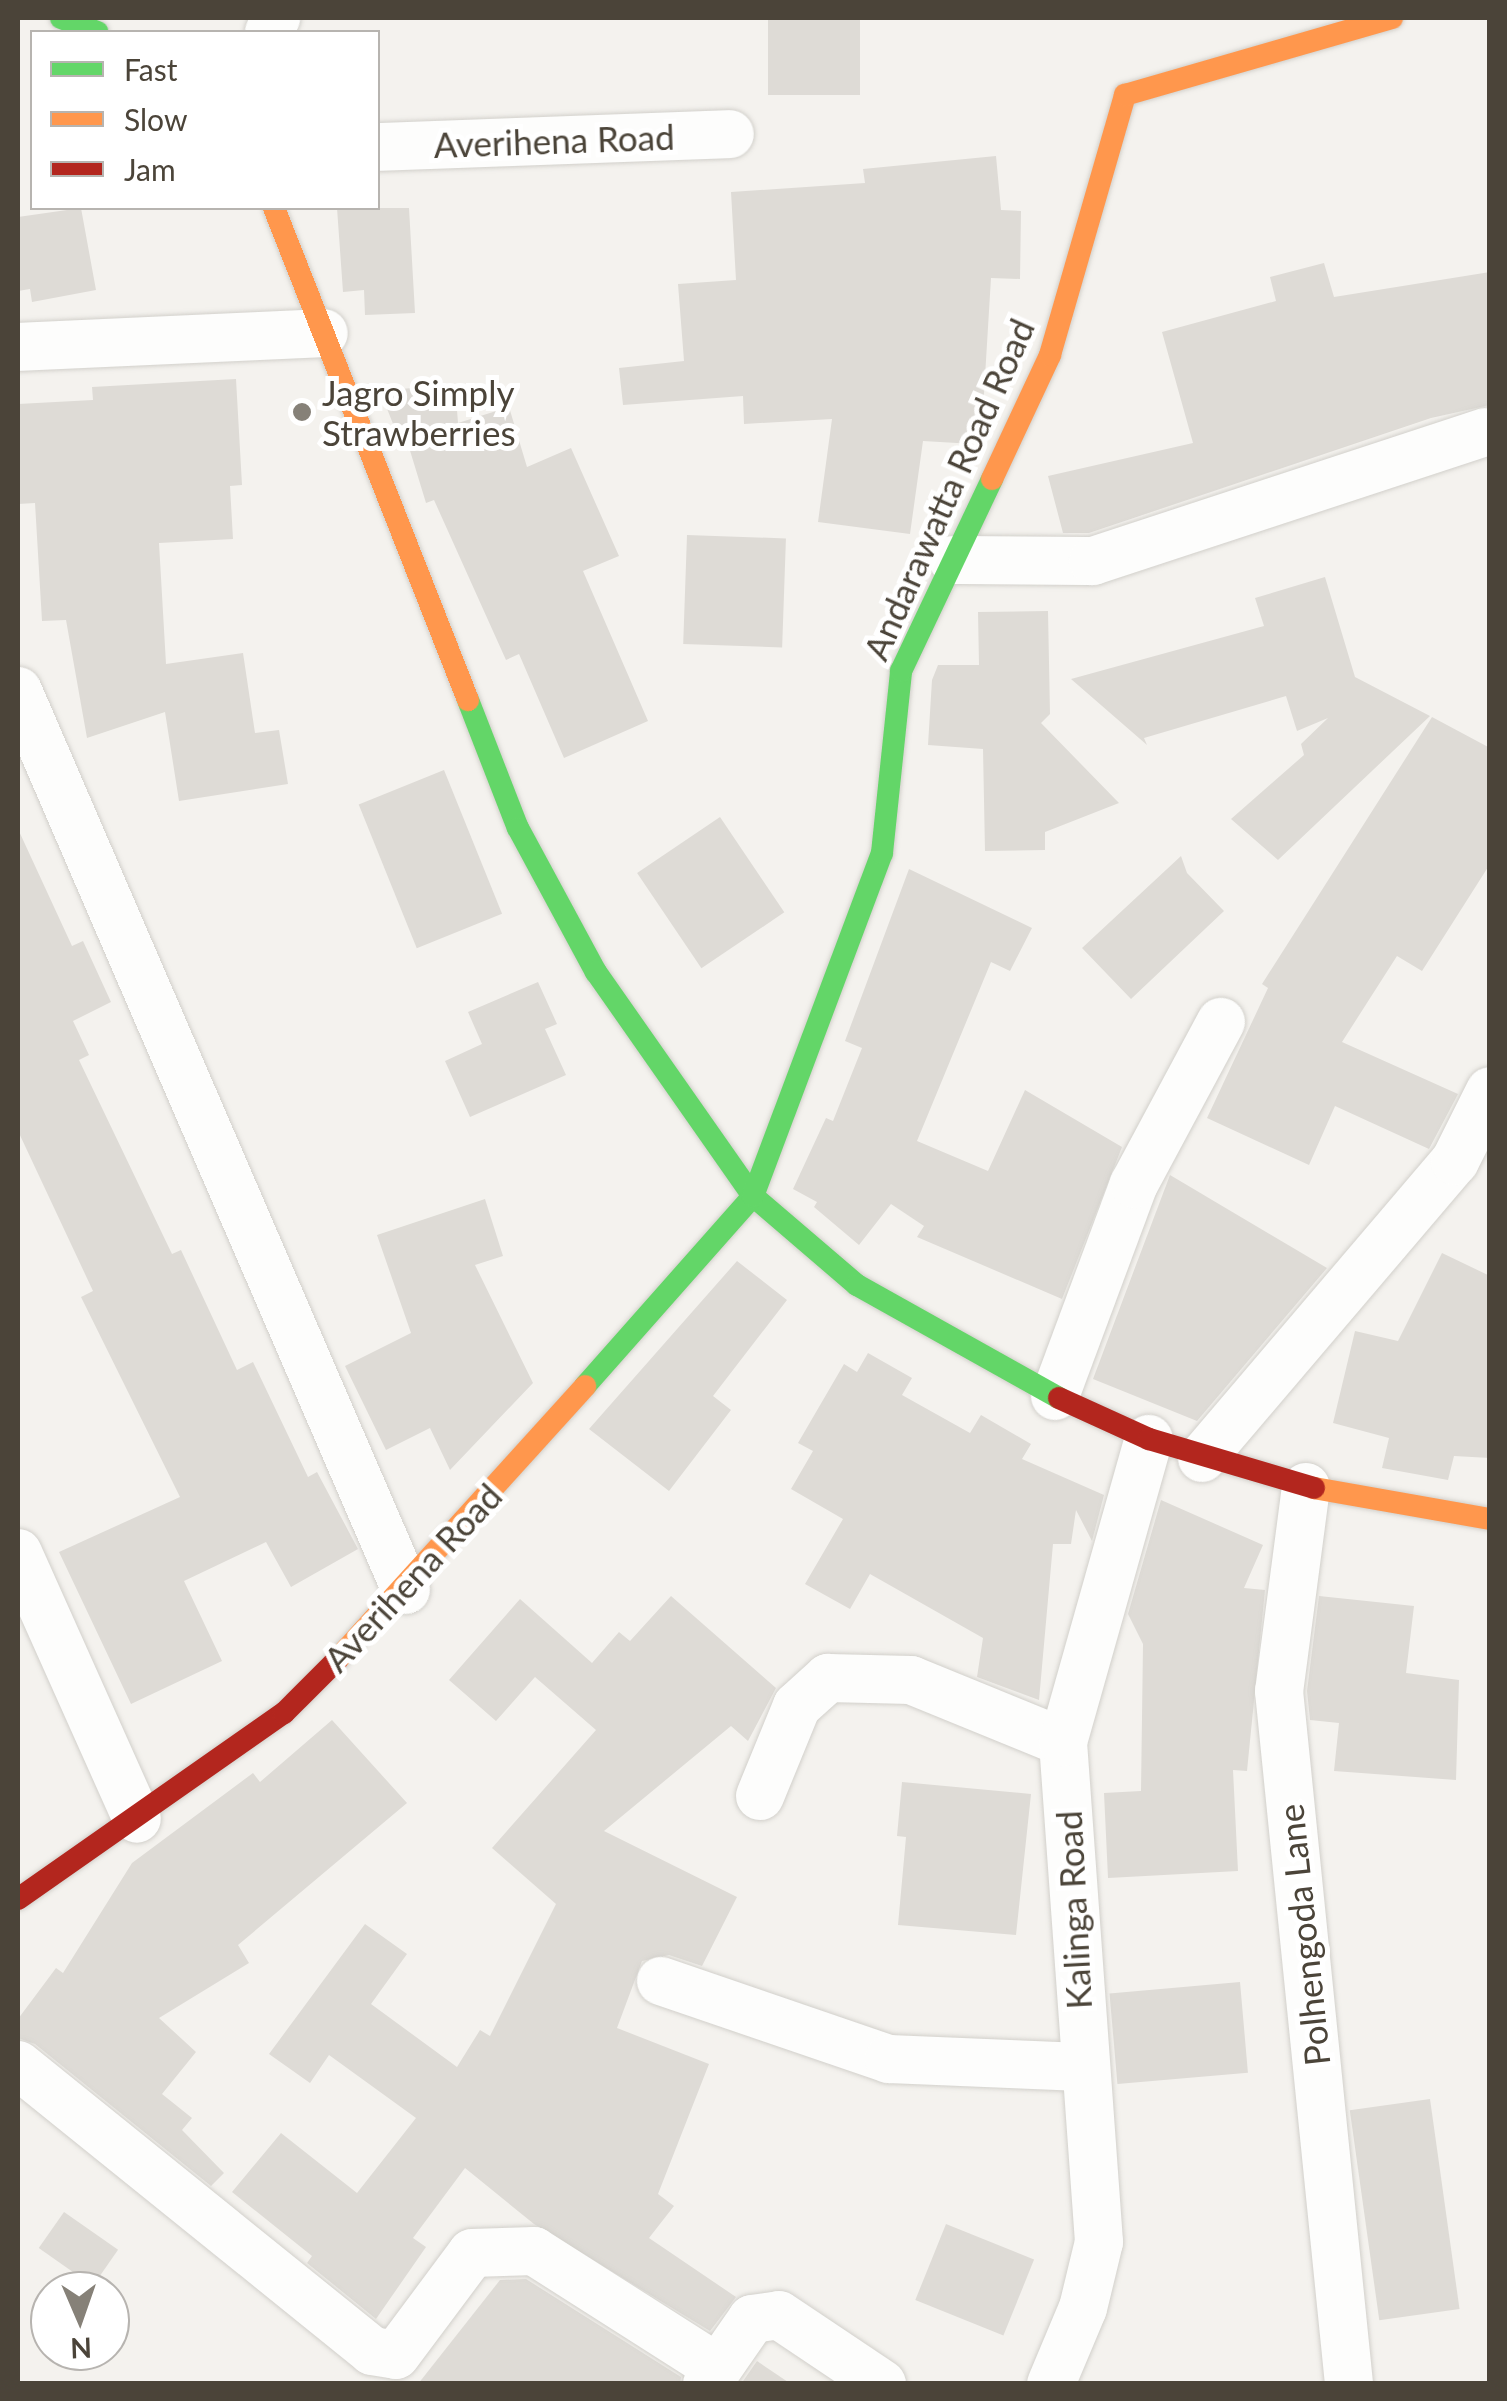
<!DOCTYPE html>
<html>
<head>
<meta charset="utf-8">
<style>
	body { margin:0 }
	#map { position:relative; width:1507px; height:2401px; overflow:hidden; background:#f4f2ee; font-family:Lato,sans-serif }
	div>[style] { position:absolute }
	.building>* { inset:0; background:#dedbd6; transform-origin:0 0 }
	.roads { filter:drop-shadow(0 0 2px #d2d0cb) drop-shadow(0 0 2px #d2d0cb) }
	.street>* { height:48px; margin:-24px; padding:0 24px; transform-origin:24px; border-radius:24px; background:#fdfdfc }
	.fast>* { height:22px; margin:-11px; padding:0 11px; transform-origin:11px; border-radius:11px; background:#63d668 }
	.slow>* { height:22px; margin:-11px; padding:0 11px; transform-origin:11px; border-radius:11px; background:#ff974d }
	.jam>* { height:22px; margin:-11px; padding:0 11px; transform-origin:11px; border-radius:11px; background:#b3261e }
	.dots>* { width:28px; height:28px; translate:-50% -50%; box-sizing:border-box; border:5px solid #fff; border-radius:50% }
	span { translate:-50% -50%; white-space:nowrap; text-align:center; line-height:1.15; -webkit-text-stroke:10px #fff; paint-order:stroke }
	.street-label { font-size:35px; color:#4b4439 }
	.poi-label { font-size:35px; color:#4b4439 }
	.left { translate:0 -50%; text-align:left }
	.frame { position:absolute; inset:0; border:20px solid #4b4439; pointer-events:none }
	.legend { position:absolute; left:30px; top:30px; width:350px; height:180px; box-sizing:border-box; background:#fff; border:2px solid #b7b4b0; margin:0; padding:12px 18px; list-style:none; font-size:30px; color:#4b4439 }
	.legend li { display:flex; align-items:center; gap:20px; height:50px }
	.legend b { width:50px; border:2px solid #b7b4b0 }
	.north { position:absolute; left:30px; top:2271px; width:100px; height:100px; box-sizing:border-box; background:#fff; border:2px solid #b7b4b0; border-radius:50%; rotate:178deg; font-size:28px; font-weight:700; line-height:40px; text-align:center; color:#4b4439 }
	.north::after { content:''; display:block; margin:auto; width:35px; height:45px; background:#868178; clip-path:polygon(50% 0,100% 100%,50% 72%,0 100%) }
</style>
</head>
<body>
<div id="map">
	<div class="building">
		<div style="left:768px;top:18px;width:92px;height:77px"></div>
		<div style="clip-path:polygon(996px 156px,1001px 210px,1021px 211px,1020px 279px,991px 278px,982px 426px,974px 444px,923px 441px,910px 534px,818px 522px,832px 419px,744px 424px,743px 396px,623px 405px,619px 368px,684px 361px,678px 284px,736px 280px,731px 192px,865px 183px,863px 169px)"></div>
		<div style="clip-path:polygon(81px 208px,96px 290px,32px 302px,30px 289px,18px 291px,18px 217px)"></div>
		<div style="clip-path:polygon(337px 208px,409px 208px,415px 313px,365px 315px,364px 290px,343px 292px)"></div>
		<div style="clip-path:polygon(1324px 263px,1334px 297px,1490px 272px,1490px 405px,1431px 418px,1089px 533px,1063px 533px,1048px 476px,1193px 443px,1162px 332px,1276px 301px,1270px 277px)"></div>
		<div style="clip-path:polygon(236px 379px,242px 485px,230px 486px,233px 539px,159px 543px,166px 664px,243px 653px,255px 733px,279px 730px,288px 784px,179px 801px,165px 712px,87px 738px,66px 620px,42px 621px,35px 503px,18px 504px,18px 404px,93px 400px,92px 387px)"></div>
		<div style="clip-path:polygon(455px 384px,458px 423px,509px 407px,527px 467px,571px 448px,619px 556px,583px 571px,648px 721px,564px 758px,519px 654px,506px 660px,434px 500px,426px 503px,408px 444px,401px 444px,380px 391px)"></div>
		<div style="left:687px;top:535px;width:99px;height:109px;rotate:2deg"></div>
		<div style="clip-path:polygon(1325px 577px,1355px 677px,1430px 716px,1278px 860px,1231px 819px,1304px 755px,1301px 744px,1328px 718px,1297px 731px,1286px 696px,1144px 738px,1147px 745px,1071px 679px,1264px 626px,1255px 598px)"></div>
		<div style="clip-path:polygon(1048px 611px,1050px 714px,1041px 723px,1119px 803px,1045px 832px,1045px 850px,985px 851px,983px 749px,928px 745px,932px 680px,938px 665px,979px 665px,978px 612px)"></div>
		<div style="clip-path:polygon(1432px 717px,1490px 748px,1490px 864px,1422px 971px,1397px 956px,1342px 1042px,1458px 1094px,1429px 1149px,1335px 1106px,1309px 1165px,1207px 1118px,1268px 988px,1262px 984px)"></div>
		<div style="left:444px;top:770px;width:155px;height:92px;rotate:68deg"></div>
		<div style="left:720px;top:817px;width:115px;height:100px;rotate:56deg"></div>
		<div style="clip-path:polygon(18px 829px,72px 946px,83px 941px,111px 1002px,73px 1021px,89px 1055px,79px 1060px,172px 1254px,181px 1250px,237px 1370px,253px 1362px,308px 1477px,317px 1472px,358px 1549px,291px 1587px,266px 1542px,184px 1581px,222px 1661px,131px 1704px,59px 1552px,180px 1497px,81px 1297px,93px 1291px,18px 1131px)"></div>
		<div style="clip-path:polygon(1181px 856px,1187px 873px,1224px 911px,1131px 999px,1082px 948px)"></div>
		<div style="clip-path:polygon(909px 869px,1032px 928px,1010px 971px,991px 962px,917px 1141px,988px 1171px,1025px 1090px,1122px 1147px,1062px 1299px,917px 1237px,924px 1226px,891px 1204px,859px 1245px,814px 1207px,817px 1202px,793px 1189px,826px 1118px,833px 1121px,862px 1048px,845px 1041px)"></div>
		<div style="clip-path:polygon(538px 982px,557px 1024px,545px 1029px,566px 1075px,470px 1117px,445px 1061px,482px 1044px,468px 1012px)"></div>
		<div style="clip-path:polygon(1170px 1175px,1327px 1268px,1197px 1421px,1093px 1379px)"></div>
		<div style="clip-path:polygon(485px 1199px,503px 1256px,475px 1265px,533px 1383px,450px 1470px,430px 1428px,386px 1450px,345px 1366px,411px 1333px,377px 1235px)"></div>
		<div style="clip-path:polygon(1442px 1253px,1490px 1276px,1490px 1458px,1454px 1456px,1448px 1480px,1382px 1468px,1389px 1438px,1333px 1423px,1355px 1331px,1398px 1341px)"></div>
		<div style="clip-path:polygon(737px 1261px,787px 1300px,713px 1396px,731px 1410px,669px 1491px,589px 1429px)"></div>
		<div style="clip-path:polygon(868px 1353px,912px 1378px,902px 1395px,970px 1433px,981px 1415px,1031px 1444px,1022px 1459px,1104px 1495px,1092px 1541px,1076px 1510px,1071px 1544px,1053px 1544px,1039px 1700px,977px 1677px,983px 1638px,870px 1574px,850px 1609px,805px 1584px,843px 1519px,791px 1489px,813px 1451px,798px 1443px,844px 1364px,857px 1372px)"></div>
		<div style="clip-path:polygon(1161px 1500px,1263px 1545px,1244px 1588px,1265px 1590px,1247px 1771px,1233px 1770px,1238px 1871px,1108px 1878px,1104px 1793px,1141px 1791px,1143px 1644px,1128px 1614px)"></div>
		<div style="clip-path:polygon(671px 1596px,776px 1688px,748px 1741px,731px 1726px,604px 1831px,737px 1897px,702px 1966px,669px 1955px,642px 1961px,617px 2028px,709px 2064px,658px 2194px,674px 2206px,649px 2238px,736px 2297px,710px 2331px,534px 2224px,465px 2168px,413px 2238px,426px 2247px,376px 2319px,307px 2263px,312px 2256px,232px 2192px,281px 2133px,357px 2193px,416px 2118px,329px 2055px,310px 2083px,269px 2054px,365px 1924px,407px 1954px,371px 2004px,457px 2067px,480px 2030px,490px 2036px,556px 1904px,492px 1848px,596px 1730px,535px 1677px,496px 1721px,449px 1680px,520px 1599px,592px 1663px,619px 1632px,630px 1641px)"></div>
		<div style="clip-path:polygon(1319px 1596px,1414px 1606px,1406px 1673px,1459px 1680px,1456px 1780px,1334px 1771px,1339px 1723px,1310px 1720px,1307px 1691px)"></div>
		<div style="clip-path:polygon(332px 1720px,407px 1803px,238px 1945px,249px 1963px,159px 2018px,196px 2052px,162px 2094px,192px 2118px,182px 2130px,224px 2173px,211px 2186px,35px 2044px,18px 2038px,18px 2019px,56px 1968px,63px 1973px,132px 1863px,253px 1773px,260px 1782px)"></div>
		<div style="clip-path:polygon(902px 1782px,1031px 1794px,1016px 1935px,898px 1925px,906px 1837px,897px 1836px)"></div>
		<div style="left:1240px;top:1982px;width:91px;height:131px;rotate:85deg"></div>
		<div style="left:1430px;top:2099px;width:212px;height:81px;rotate:82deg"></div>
		<div style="left:64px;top:2212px;width:66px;height:44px;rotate:35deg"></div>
		<div style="left:946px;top:2224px;width:95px;height:82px;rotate:22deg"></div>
		<div style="clip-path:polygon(526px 2279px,681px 2377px,680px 2384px,418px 2384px,500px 2280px)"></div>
		<div style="clip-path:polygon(757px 2361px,791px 2384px,741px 2384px)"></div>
	</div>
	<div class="roads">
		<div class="street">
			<div style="left:269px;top:32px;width:16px;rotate:-63deg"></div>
			<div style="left:378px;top:147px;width:352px;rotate:-2.1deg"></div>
			<div style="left:18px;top:347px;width:306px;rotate:-2.6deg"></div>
			<div style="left:953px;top:560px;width:140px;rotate:0.4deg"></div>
			<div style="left:1093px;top:561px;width:413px;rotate:-18.2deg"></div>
			<div style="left:18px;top:691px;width:979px;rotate:66.66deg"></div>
			<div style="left:1055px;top:1396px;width:226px;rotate:-69.6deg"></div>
			<div style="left:1134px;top:1184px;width:184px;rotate:-61.8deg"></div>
			<div style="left:1202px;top:1458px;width:390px;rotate:-49.6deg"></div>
			<div style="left:1455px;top:1161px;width:78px;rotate:-63.4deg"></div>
			<div style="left:1306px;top:1487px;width:206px;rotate:97.5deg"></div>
			<div style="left:1279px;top:1691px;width:697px;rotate:84.23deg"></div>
			<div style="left:18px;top:1553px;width:291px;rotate:65.9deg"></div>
			<div style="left:760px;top:1796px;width:97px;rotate:-67.7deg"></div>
			<div style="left:797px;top:1706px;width:42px;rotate:-42.1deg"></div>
			<div style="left:828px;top:1678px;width:83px;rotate:1.4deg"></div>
			<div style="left:911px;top:1680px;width:164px;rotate:22.2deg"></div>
			<div style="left:661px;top:1981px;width:241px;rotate:18.9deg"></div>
			<div style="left:889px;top:2059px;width:193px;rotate:2.4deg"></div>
			<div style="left:18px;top:2065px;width:455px;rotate:38.9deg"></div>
			<div style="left:372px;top:2351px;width:24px;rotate:9deg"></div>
			<div style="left:396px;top:2355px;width:127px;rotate:-53.3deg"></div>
			<div style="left:472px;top:2253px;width:62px;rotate:-1.8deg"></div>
			<div style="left:534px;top:2251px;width:216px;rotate:32.5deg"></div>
			<div style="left:707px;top:2384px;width:79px;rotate:-55.3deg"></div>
			<div style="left:752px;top:2319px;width:27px;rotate:-8deg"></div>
			<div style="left:779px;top:2315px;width:124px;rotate:33.8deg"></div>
			<div style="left:1051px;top:2384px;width:82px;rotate:-67.2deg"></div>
			<div style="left:1083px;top:2308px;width:68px;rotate:-76.4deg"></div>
			<div style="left:1099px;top:2242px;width:501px;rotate:-94.12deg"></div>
			<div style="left:1063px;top:1742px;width:315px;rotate:-74.2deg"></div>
		</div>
		<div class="fast">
			<div style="left:61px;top:18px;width:39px;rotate:21deg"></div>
			<div style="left:468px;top:700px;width:137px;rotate:68.7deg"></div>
			<div style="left:518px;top:828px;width:164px;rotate:61.6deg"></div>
			<div style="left:596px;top:972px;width:274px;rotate:55deg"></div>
			<div style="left:753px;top:1196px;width:137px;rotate:40.6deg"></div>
			<div style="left:857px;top:1285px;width:231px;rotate:29.2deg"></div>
			<div style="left:585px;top:1386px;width:254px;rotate:-48.5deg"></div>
			<div style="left:753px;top:1196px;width:366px;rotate:-69.4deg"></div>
			<div style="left:882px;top:853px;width:183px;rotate:-84deg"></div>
			<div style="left:901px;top:671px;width:212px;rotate:-64.6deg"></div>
		</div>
		<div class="slow">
			<div style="left:274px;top:208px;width:529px;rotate:68.48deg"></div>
			<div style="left:992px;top:479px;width:137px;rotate:-64.9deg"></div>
			<div style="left:1050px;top:355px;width:271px;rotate:-73.9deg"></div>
			<div style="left:1125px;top:95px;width:278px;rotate:-16.1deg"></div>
			<div style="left:1314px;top:1488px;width:179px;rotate:10deg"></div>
			<div style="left:336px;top:1661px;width:371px;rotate:-47.8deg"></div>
		</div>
		<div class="jam">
			<div style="left:1059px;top:1398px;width:99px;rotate:24.5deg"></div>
			<div style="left:1149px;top:1439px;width:172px;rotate:16.5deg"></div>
			<div style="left:18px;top:1899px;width:325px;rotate:-35deg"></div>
			<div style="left:284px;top:1713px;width:74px;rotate:-45deg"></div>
		</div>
	</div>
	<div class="dots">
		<div style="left:302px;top:412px;background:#868178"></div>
	</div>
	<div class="street-label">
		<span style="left:554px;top:140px;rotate:-2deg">Averihena Road</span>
		<span style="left:948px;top:489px;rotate:-66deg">Andarawatta Road Road</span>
		<span style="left:412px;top:1577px;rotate:-47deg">Averihena Road</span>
		<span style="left:1073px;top:1910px;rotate:-93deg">Kalinga Road</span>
		<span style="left:1303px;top:1935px;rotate:-96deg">Polhengoda Lane</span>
	</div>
	<div class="poi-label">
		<span class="left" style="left:322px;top:412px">Jagro Simply<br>Strawberries</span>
	</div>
	<div class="frame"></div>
	<ul class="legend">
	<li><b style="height:12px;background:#63d668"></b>Fast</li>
	<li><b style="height:12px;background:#ff974d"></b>Slow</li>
	<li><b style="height:12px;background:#b3261e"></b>Jam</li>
	</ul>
	<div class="north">N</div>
</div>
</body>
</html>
